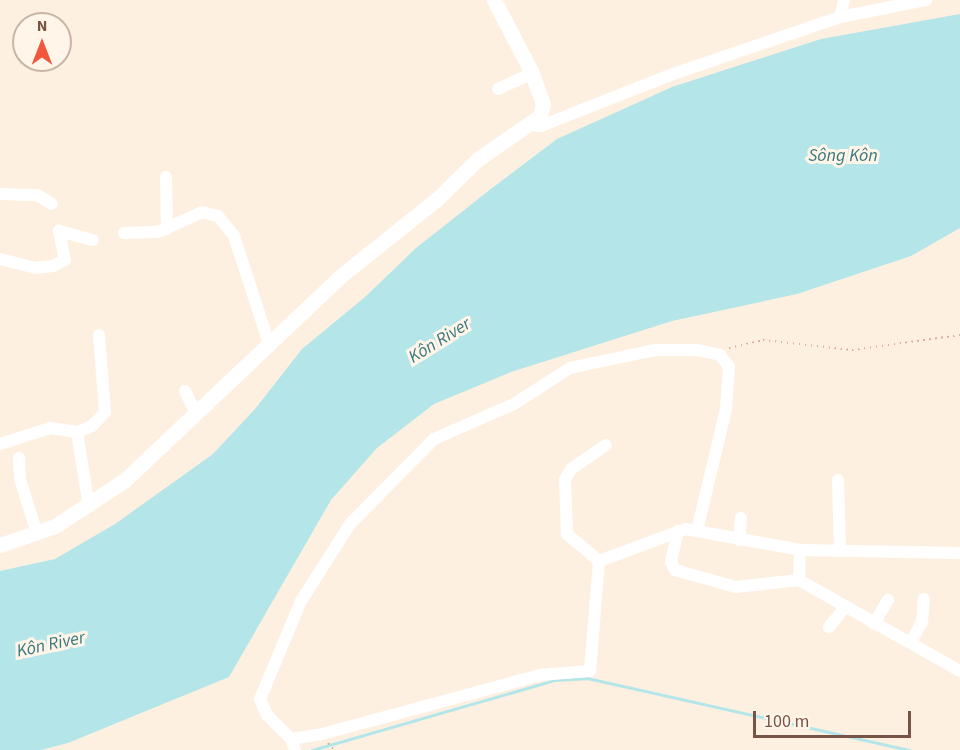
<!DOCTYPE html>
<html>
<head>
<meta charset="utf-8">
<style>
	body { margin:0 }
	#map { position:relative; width:960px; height:750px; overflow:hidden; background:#fef0e1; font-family:"Source Sans 3",sans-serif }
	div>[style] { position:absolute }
	.water>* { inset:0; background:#b4e5e9 }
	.stream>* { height:3px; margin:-1.5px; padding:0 1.5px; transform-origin:1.5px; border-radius:1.5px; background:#b4e5e9 }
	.path>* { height:2px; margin-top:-1px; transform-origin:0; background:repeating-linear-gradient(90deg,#daae9a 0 1.5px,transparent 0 6px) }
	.minor>* { height:12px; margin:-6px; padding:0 6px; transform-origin:6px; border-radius:6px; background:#fff }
	.tertiary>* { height:15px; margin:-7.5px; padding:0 7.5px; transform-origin:7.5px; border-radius:7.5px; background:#fff }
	span { translate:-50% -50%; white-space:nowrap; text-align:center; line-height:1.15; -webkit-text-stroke:6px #fff5e9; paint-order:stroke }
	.water-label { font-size:18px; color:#39787e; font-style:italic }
	.north { position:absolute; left:12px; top:12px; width:60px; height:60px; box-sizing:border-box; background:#fff5e9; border:2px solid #c9b5a8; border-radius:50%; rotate:0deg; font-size:16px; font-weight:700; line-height:24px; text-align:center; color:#775446 }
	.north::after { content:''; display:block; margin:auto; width:21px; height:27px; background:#f1573d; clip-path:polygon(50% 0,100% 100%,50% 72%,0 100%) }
	.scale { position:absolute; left:753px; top:711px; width:158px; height:27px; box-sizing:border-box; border:3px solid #775446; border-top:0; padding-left:8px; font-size:18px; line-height:21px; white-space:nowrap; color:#775446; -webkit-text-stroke:4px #fff5e9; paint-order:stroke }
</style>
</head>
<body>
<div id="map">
	<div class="water">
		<div style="clip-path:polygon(960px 14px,960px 228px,911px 256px,797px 294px,672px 321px,511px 372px,434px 404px,377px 448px,331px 500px,229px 677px,68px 743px,41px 750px,0 750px,0 571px,55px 559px,115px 524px,213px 454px,255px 409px,302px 349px,365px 297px,416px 248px,487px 192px,557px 139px,672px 87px,821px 39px)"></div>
	</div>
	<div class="stream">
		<div style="left:312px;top:750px;width:252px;rotate:-16.1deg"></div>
		<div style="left:554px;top:680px;width:33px;rotate:-3deg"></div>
		<div style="left:587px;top:678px;width:331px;rotate:12.6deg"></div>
	</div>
	<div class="path">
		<div style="left:729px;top:348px;width:35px;rotate:-13deg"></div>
		<div style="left:763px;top:340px;width:90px;rotate:6.4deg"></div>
		<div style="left:852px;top:350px;width:109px;rotate:-7.9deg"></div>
		<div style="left:328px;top:743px;width:9px;rotate:49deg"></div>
	</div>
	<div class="minor">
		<div style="left:840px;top:17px;width:17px;rotate:-77deg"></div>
		<div style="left:498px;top:89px;width:38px;rotate:-25deg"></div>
		<div style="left:528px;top:124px;width:13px;rotate:9deg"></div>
		<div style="left:541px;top:126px;width:142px;rotate:-21.5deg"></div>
		<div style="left:673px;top:74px;width:176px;rotate:-18.8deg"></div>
		<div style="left:840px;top:17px;width:88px;rotate:-11.2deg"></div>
		<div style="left:166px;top:177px;width:52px;rotate:88.9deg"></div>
		<div style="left:0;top:194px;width:37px;rotate:2deg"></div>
		<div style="left:37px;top:195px;width:17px;rotate:31deg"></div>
		<div style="left:124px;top:233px;width:34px;rotate:-2deg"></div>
		<div style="left:158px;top:232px;width:48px;rotate:-24.4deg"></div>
		<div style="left:202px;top:212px;width:16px;rotate:14deg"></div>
		<div style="left:218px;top:216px;width:26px;rotate:51deg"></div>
		<div style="left:234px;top:236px;width:114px;rotate:72deg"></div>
		<div style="left:0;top:259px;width:36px;rotate:14deg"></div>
		<div style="left:35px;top:268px;width:18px;rotate:-6deg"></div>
		<div style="left:53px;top:266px;width:13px;rotate:-27deg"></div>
		<div style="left:65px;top:260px;width:30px;rotate:-102deg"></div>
		<div style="left:59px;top:231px;width:35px;rotate:15deg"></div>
		<div style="left:185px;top:391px;width:25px;rotate:64deg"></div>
		<div style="left:0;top:444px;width:52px;rotate:-17.7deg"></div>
		<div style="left:50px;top:428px;width:27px;rotate:8deg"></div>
		<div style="left:19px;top:458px;width:21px;rotate:87deg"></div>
		<div style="left:20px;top:479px;width:58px;rotate:72.8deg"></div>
		<div style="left:838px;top:480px;width:70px;rotate:88.4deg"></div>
		<div style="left:89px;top:507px;width:76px;rotate:-99.1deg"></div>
		<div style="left:77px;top:432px;width:16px;rotate:-22deg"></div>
		<div style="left:92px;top:426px;width:19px;rotate:-47deg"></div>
		<div style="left:105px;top:412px;width:77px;rotate:-94.5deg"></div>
		<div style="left:678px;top:531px;width:32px;rotate:103deg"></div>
		<div style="left:671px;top:562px;width:9px;rotate:63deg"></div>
		<div style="left:675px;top:570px;width:63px;rotate:15.6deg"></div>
		<div style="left:736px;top:587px;width:63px;rotate:-6.3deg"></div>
		<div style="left:739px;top:540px;width:22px;rotate:-85deg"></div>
		<div style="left:800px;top:550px;width:160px;rotate:1.1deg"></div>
		<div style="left:599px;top:561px;width:42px;rotate:-139.8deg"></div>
		<div style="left:567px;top:534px;width:54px;rotate:-92.1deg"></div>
		<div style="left:565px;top:480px;width:13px;rotate:-61deg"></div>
		<div style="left:571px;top:469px;width:42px;rotate:-34.4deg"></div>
		<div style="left:874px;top:624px;width:28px;rotate:-60deg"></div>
		<div style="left:829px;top:627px;width:26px;rotate:-51deg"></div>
		<div style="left:911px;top:642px;width:24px;rotate:-62deg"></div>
		<div style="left:922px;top:621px;width:22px;rotate:-85deg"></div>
		<div style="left:291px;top:739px;width:31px;rotate:-9deg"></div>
		<div style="left:322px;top:734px;width:226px;rotate:-15.1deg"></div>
		<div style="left:540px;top:675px;width:50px;rotate:-4.6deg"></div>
		<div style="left:590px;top:671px;width:110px;rotate:-85.3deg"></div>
		<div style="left:599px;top:561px;width:93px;rotate:-20.2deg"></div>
		<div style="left:686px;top:529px;width:116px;rotate:10.4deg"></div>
		<div style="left:800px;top:550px;width:30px;rotate:92deg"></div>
		<div style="left:799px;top:580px;width:185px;rotate:29.5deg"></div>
		<div style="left:295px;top:750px;width:12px;rotate:-110deg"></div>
		<div style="left:291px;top:739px;width:34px;rotate:-135deg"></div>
		<div style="left:267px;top:715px;width:17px;rotate:-114deg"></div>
		<div style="left:260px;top:699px;width:106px;rotate:-67.3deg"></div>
		<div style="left:301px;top:601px;width:91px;rotate:-57.5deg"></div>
		<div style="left:350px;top:524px;width:120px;rotate:-45.3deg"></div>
		<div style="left:434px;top:439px;width:87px;rotate:-23.6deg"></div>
		<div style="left:514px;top:404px;width:67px;rotate:-32.7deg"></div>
		<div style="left:570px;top:368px;width:87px;rotate:-12deg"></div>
		<div style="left:655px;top:350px;width:42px"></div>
		<div style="left:697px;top:350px;width:24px;rotate:12deg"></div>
		<div style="left:720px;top:355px;width:15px;rotate:53deg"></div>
		<div style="left:729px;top:367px;width:42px;rotate:94.1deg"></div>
		<div style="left:726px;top:409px;width:125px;rotate:103.4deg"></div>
	</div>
	<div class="tertiary">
		<div style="left:0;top:545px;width:58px;rotate:-19.1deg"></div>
		<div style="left:55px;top:526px;width:84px;rotate:-33.3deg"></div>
		<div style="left:125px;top:480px;width:300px;rotate:-43.4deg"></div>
		<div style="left:343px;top:274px;width:120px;rotate:-38.6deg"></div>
		<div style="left:437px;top:199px;width:57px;rotate:-44.3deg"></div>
		<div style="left:478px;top:159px;width:75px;rotate:-34.7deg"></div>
		<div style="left:540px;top:116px;width:12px;rotate:-76deg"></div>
		<div style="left:543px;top:104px;width:33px;rotate:-110deg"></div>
		<div style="left:532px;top:73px;width:82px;rotate:-117.5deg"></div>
	</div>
	<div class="water-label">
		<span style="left:843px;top:156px">Sông Kôn</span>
		<span style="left:440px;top:341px;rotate:-32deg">Kôn River</span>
		<span style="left:51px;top:645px;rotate:-12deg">Kôn River</span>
	</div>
	<div class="north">N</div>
	<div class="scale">100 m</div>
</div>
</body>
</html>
